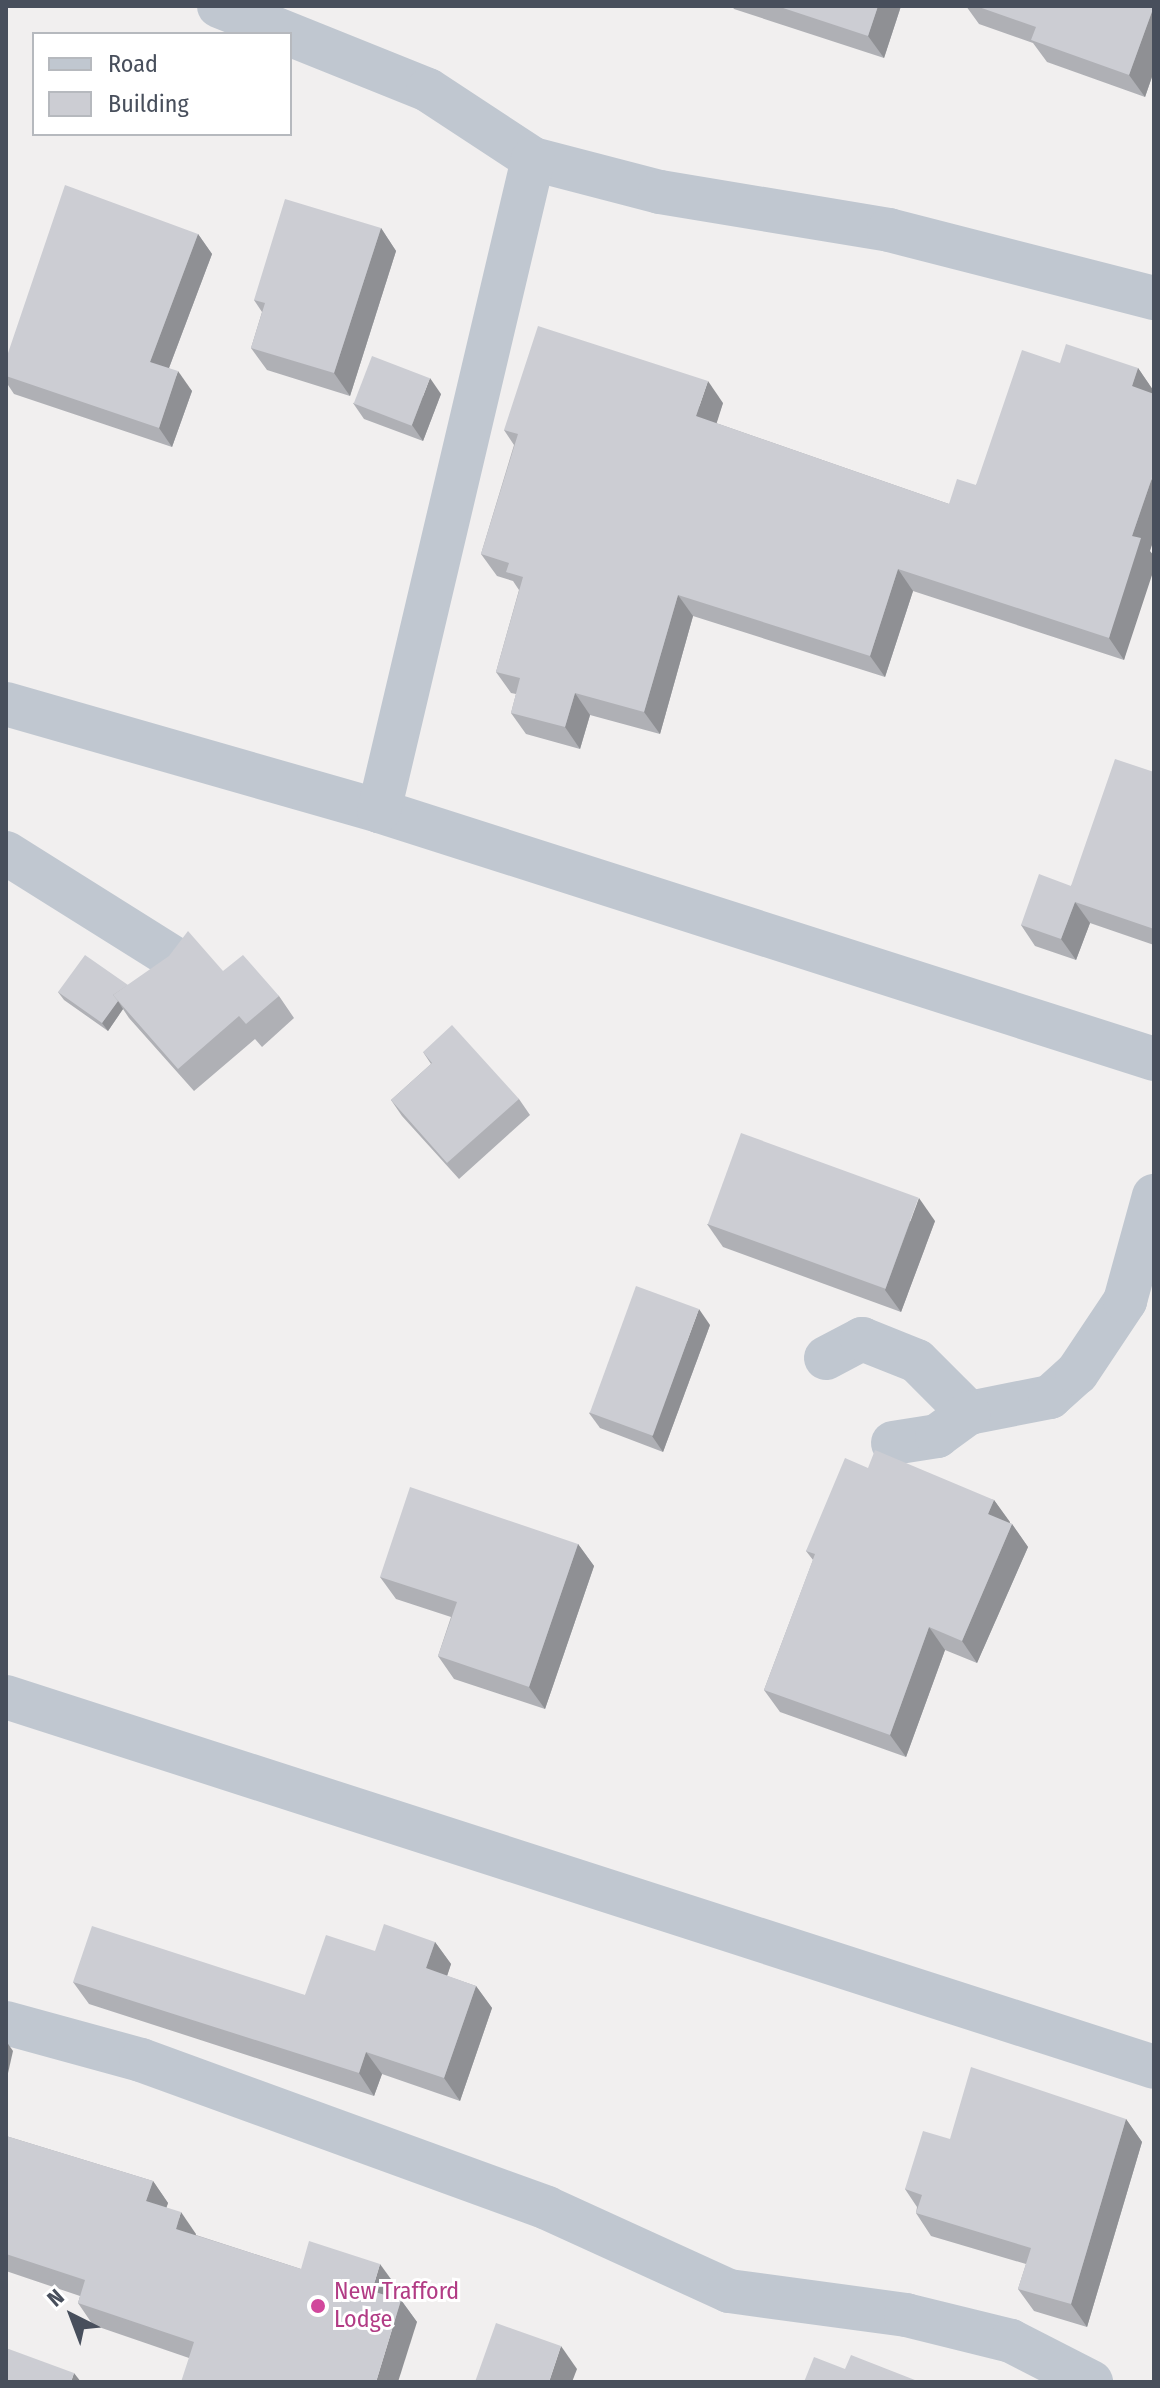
<!DOCTYPE html>
<html>
<head>
<meta charset="utf-8">
<style>
	body { margin:0 }
	#map { position:relative; width:1160px; height:2388px; overflow:hidden; background:#f1efef; font-family:"Fira Sans Condensed",sans-serif }
	div>[style] { position:absolute }
	.minor>* { height:44px; margin:-22px; padding:0 22px; transform-origin:22px; border-radius:22px; background:#c0c7d0 }
	.wall>* { inset:0; background:#afb0b5 }
	.shaded-wall>* { inset:0; background:#8f9094 }
	.building>* { inset:0; background:#cccdd3; transform-origin:0 0 }
	.dots>* { width:22px; height:22px; translate:-50% -50%; box-sizing:border-box; border:4px solid #fff; border-radius:50% }
	span { translate:-50% -50%; white-space:nowrap; text-align:center; line-height:1.15; -webkit-text-stroke:6px #fff; paint-order:stroke }
	.hotel-label { font-size:24px; color:#b23c85 }
	.left { translate:0 -50%; text-align:left }
	.frame { position:absolute; inset:0; border:8px solid #484f5c; pointer-events:none }
	.legend { position:absolute; left:32px; top:32px; width:260px; height:104px; box-sizing:border-box; background:#fff; border:2px solid #b6b9be; margin:0; padding:10px 14px; list-style:none; font-size:24px; color:#484f5c }
	.legend li { display:flex; align-items:center; gap:16px; height:40px }
	.legend b { width:40px; border:2px solid #b6b9be }
	.north { position:absolute; left:32px; top:2276px; width:80px; height:80px; -webkit-text-stroke:6px #fff; paint-order:stroke; rotate:318deg; font-size:22px; font-weight:700; line-height:32px; text-align:center; color:#484f5c }
	.north::after { content:''; display:block; margin:auto; width:28px; height:36px; background:#484f5c; clip-path:polygon(50% 0,100% 100%,50% 72%,0 100%) }
</style>
</head>
<body>
<div id="map">
	<div class="minor">
		<div style="left:219px;top:6px;width:225px;rotate:21.9deg"></div>
		<div style="left:428px;top:90px;width:126px;rotate:33.3deg"></div>
		<div style="left:533px;top:159px;width:131px;rotate:14.6deg"></div>
		<div style="left:660px;top:192px;width:232px;rotate:9.4deg"></div>
		<div style="left:889px;top:230px;width:274px;rotate:14.4deg"></div>
		<div style="left:6px;top:704px;width:388px;rotate:16deg"></div>
		<div style="left:379px;top:811px;width:814px;rotate:17.74deg"></div>
		<div style="left:379px;top:811px;width:670px;rotate:-76.71deg"></div>
		<div style="left:6px;top:853px;width:196px;rotate:32.1deg"></div>
		<div style="left:826px;top:1358px;width:41px;rotate:-27.8deg"></div>
		<div style="left:862px;top:1339px;width:59px;rotate:21.8deg"></div>
		<div style="left:917px;top:1361px;width:74px;rotate:45deg"></div>
		<div style="left:969px;top:1413px;width:83px;rotate:-11.2deg"></div>
		<div style="left:1050px;top:1397px;width:36px;rotate:-42deg"></div>
		<div style="left:1077px;top:1373px;width:87px;rotate:-56.3deg"></div>
		<div style="left:1125px;top:1301px;width:109px;rotate:-74.6deg"></div>
		<div style="left:893px;top:1443px;width:45px;rotate:-9deg"></div>
		<div style="left:937px;top:1436px;width:39px;rotate:-36deg"></div>
		<div style="left:6px;top:1697px;width:1206px;rotate:17.86deg"></div>
		<div style="left:6px;top:2023px;width:140px;rotate:15.3deg"></div>
		<div style="left:141px;top:2060px;width:432px;rotate:20deg"></div>
		<div style="left:547px;top:2208px;width:200px;rotate:24.5deg"></div>
		<div style="left:729px;top:2291px;width:179px;rotate:7.7deg"></div>
		<div style="left:906px;top:2315px;width:108px;rotate:13.9deg"></div>
		<div style="left:1011px;top:2341px;width:90px;rotate:27.1deg"></div>
	</div>
	<div class="wall">
		<div style="clip-path:polygon(732px 6px,901px 6px,884px 58px,734px 9px)"></div>
		<div style="clip-path:polygon(966px 6px,1154px 6px,1154px 71px,1145px 97px,1047px 62px,1033px 43px,979px 24px)"></div>
		<div style="clip-path:polygon(381px 228px,396px 251px,350px 396px,267px 370px,251px 348px,262px 312px,254px 300px)"></div>
		<div style="clip-path:polygon(198px 234px,212px 254px,169px 368px,192px 391px,172px 447px,14px 394px,6px 382px,6px 359px)"></div>
		<div style="clip-path:polygon(1060px 363px,1138px 368px,1153px 390px,1152px 393px,1150px 551px,1124px 660px,913px 591px,885px 677px,693px 616px,660px 734px,590px 715px,580px 749px,526px 734px,511px 713px,516px 694px,511px 693px,496px 672px,519px 590px,513px 581px,497px 576px,481px 554px,514px 445px,504px 430px,723px 403px,716px 423px,949px 504px,976px 485px)"></div>
		<div style="clip-path:polygon(441px 394px,423px 441px,364px 419px,353px 403px)"></div>
		<div style="clip-path:polygon(1154px 772px,1154px 945px,1090px 923px,1076px 960px,1035px 946px,1021px 925px,1071px 886px)"></div>
		<div style="clip-path:polygon(223px 971px,279px 996px,294px 1018px,262px 1047px,255px 1039px,194px 1091px,129px 1018px,123px 1009px,108px 1031px,64px 1000px,58px 992px,128px 985px)"></div>
		<div style="clip-path:polygon(423px 1052px,519px 1099px,530px 1115px,459px 1179px,402px 1116px,391px 1100px,431px 1064px)"></div>
		<div style="clip-path:polygon(935px 1221px,901px 1312px,723px 1247px,707px 1224px)"></div>
		<div style="clip-path:polygon(710px 1325px,663px 1452px,600px 1428px,589px 1413px)"></div>
		<div style="clip-path:polygon(868px 1468px,994px 1500px,1010px 1523px,1012px 1524px,1028px 1547px,977px 1663px,945px 1650px,906px 1757px,780px 1712px,764px 1690px,813px 1560px,806px 1551px)"></div>
		<div style="clip-path:polygon(578px 1544px,594px 1566px,545px 1709px,454px 1679px,438px 1656px,451px 1617px,396px 1599px,380px 1577px)"></div>
		<div style="clip-path:polygon(435px 1942px,451px 1964px,447px 1976px,476px 1986px,492px 2008px,460px 2101px,382px 2074px,374px 2096px,89px 2004px,73px 1982px,305px 1995px,375px 1951px)"></div>
		<div style="clip-path:polygon(1126px 2119px,1142px 2142px,1087px 2327px,1034px 2311px,1018px 2289px,1026px 2264px,931px 2236px,916px 2213px,917px 2207px,905px 2189px,950px 2139px)"></div>
		<div style="clip-path:polygon(6px 2136px,153px 2181px,168px 2203px,166px 2208px,196px 2235px,301px 2269px,396px 2286px,392px 2297px,401px 2300px,417px 2322px,189px 2358px,93px 2325px,78px 2303px,80px 2296px,6px 2271px)"></div>
	</div>
	<div class="shaded-wall">
		<div style="clip-path:polygon(878px 6px,901px 6px,884px 58px,868px 36px)"></div>
		<div style="clip-path:polygon(1154px 6px,1154px 71px,1145px 97px,1129px 75px)"></div>
		<div style="clip-path:polygon(381px 228px,396px 251px,350px 396px,334px 373px)"></div>
		<div style="clip-path:polygon(198px 234px,212px 254px,164px 381px,150px 362px)"></div>
		<div style="clip-path:polygon(1138px 368px,1153px 390px,1147px 408px,1132px 386px)"></div>
		<div style="clip-path:polygon(178px 371px,192px 391px,172px 447px,159px 428px)"></div>
		<div style="clip-path:polygon(430px 378px,441px 394px,423px 441px,412px 425px)"></div>
		<div style="clip-path:polygon(708px 381px,723px 403px,712px 438px,696px 416px)"></div>
		<div style="clip-path:polygon(1154px 472px,1154px 539px,1150px 551px,1154px 556px,1154px 569px,1124px 660px,1109px 638px,1132px 536px)"></div>
		<div style="clip-path:polygon(898px 569px,913px 591px,885px 677px,870px 656px)"></div>
		<div style="clip-path:polygon(678px 595px,693px 616px,660px 734px,644px 712px)"></div>
		<div style="clip-path:polygon(575px 693px,590px 715px,580px 749px,565px 727px)"></div>
		<div style="clip-path:polygon(1075px 902px,1090px 923px,1076px 960px,1061px 939px)"></div>
		<div style="clip-path:polygon(118px 1001px,123px 1009px,108px 1031px,102px 1023px)"></div>
		<div style="clip-path:polygon(919px 1198px,935px 1221px,901px 1312px,885px 1290px)"></div>
		<div style="clip-path:polygon(699px 1309px,710px 1325px,663px 1452px,652px 1436px)"></div>
		<div style="clip-path:polygon(994px 1500px,1010px 1522px,1004px 1537px,988px 1514px)"></div>
		<div style="clip-path:polygon(1012px 1524px,1028px 1547px,977px 1663px,962px 1641px)"></div>
		<div style="clip-path:polygon(578px 1544px,594px 1566px,545px 1709px,529px 1687px)"></div>
		<div style="clip-path:polygon(929px 1627px,945px 1650px,906px 1757px,890px 1735px)"></div>
		<div style="clip-path:polygon(435px 1942px,451px 1964px,442px 1991px,426px 1968px)"></div>
		<div style="clip-path:polygon(476px 1986px,492px 2008px,460px 2101px,444px 2078px)"></div>
		<div style="clip-path:polygon(6px 2041px,13px 2051px,6px 2082px)"></div>
		<div style="clip-path:polygon(366px 2052px,382px 2074px,374px 2096px,359px 2073px)"></div>
		<div style="clip-path:polygon(1126px 2119px,1142px 2142px,1087px 2327px,1071px 2304px)"></div>
		<div style="clip-path:polygon(153px 2181px,168px 2203px,161px 2223px,146px 2201px)"></div>
		<div style="clip-path:polygon(181px 2212px,196px 2234px,191px 2251px,176px 2229px)"></div>
		<div style="clip-path:polygon(380px 2264px,396px 2286px,387px 2313px,372px 2291px)"></div>
		<div style="clip-path:polygon(401px 2300px,417px 2322px,398px 2382px,376px 2382px)"></div>
		<div style="clip-path:polygon(561px 2346px,577px 2369px,572px 2382px,549px 2382px)"></div>
		<div style="clip-path:polygon(74px 2373px,81px 2382px,71px 2382px)"></div>
	</div>
	<div class="building">
		<div style="clip-path:polygon(777px 6px,878px 6px,868px 36px)"></div>
		<div style="clip-path:polygon(976px 6px,1154px 6px,1129px 75px,1031px 40px,1036px 27px)"></div>
		<div style="clip-path:polygon(65px 185px,198px 234px,150px 362px,178px 371px,159px 428px,6px 376px,6px 359px)"></div>
		<div style="clip-path:polygon(285px 199px,381px 228px,334px 373px,251px 348px,265px 303px,254px 300px)"></div>
		<div style="clip-path:polygon(538px 326px,708px 381px,696px 416px,949px 504px,957px 479px,976px 485px,1022px 350px,1060px 363px,1066px 344px,1138px 368px,1132px 386px,1154px 394px,1154px 472px,1132px 536px,1141px 538px,1109px 638px,898px 569px,870px 656px,678px 595px,644px 712px,575px 693px,565px 727px,511px 713px,520px 678px,496px 672px,523px 577px,506px 572px,509px 563px,481px 554px,518px 434px,504px 430px)"></div>
		<div style="left:372px;top:356px;width:62px;height:51px;rotate:21deg"></div>
		<div style="clip-path:polygon(1115px 759px,1154px 772px,1154px 929px,1075px 902px,1061px 939px,1021px 925px,1039px 874px,1071px 886px)"></div>
		<div style="clip-path:polygon(188px 931px,223px 971px,243px 955px,279px 996px,246px 1024px,239px 1016px,178px 1069px,113px 995px,169px 956px)"></div>
		<div style="clip-path:polygon(85px 955px,128px 985px,113px 995px,118px 1001px,102px 1023px,58px 992px)"></div>
		<div style="clip-path:polygon(452px 1025px,519px 1099px,447px 1163px,391px 1100px,432px 1063px,423px 1052px)"></div>
		<div style="left:741px;top:1133px;width:189px;height:97px;rotate:20deg"></div>
		<div style="left:636px;top:1286px;width:67px;height:135px;rotate:20deg"></div>
		<div style="clip-path:polygon(875px 1450px,994px 1500px,988px 1514px,1012px 1524px,962px 1641px,929px 1627px,890px 1735px,764px 1690px,815px 1554px,806px 1551px,845px 1458px,868px 1468px)"></div>
		<div style="clip-path:polygon(410px 1487px,578px 1544px,529px 1687px,438px 1656px,457px 1602px,380px 1577px)"></div>
		<div style="clip-path:polygon(384px 1924px,435px 1942px,426px 1968px,476px 1986px,444px 2078px,366px 2052px,359px 2073px,73px 1982px,92px 1926px,305px 1995px,326px 1935px,375px 1951px)"></div>
		<div style="clip-path:polygon(971px 2067px,1126px 2119px,1071px 2304px,1018px 2289px,1031px 2248px,916px 2213px,922px 2195px,905px 2189px,923px 2131px,950px 2139px)"></div>
		<div style="clip-path:polygon(6px 2136px,153px 2181px,146px 2201px,181px 2212px,176px 2229px,301px 2269px,309px 2241px,380px 2264px,372px 2291px,401px 2300px,376px 2382px,181px 2382px,194px 2342px,78px 2303px,85px 2280px,6px 2254px)"></div>
		<div style="clip-path:polygon(496px 2323px,561px 2346px,549px 2382px,475px 2382px)"></div>
		<div style="clip-path:polygon(6px 2348px,74px 2373px,71px 2382px,6px 2382px)"></div>
		<div style="clip-path:polygon(851px 2355px,920px 2382px,804px 2382px,814px 2357px,845px 2369px)"></div>
	</div>
	<div class="dots">
		<div style="left:318px;top:2306px;background:#d1479c"></div>
	</div>
	<div class="hotel-label">
		<span class="left" style="left:334px;top:2306px">New Trafford<br>Lodge</span>
	</div>
	<div class="frame"></div>
	<ul class="legend">
	<li><b style="height:10px;background:#c0c7d0"></b>Road</li>
	<li><b style="height:22px;background:#cccdd3"></b>Building</li>
	</ul>
	<div class="north">N</div>
</div>
</body>
</html>
